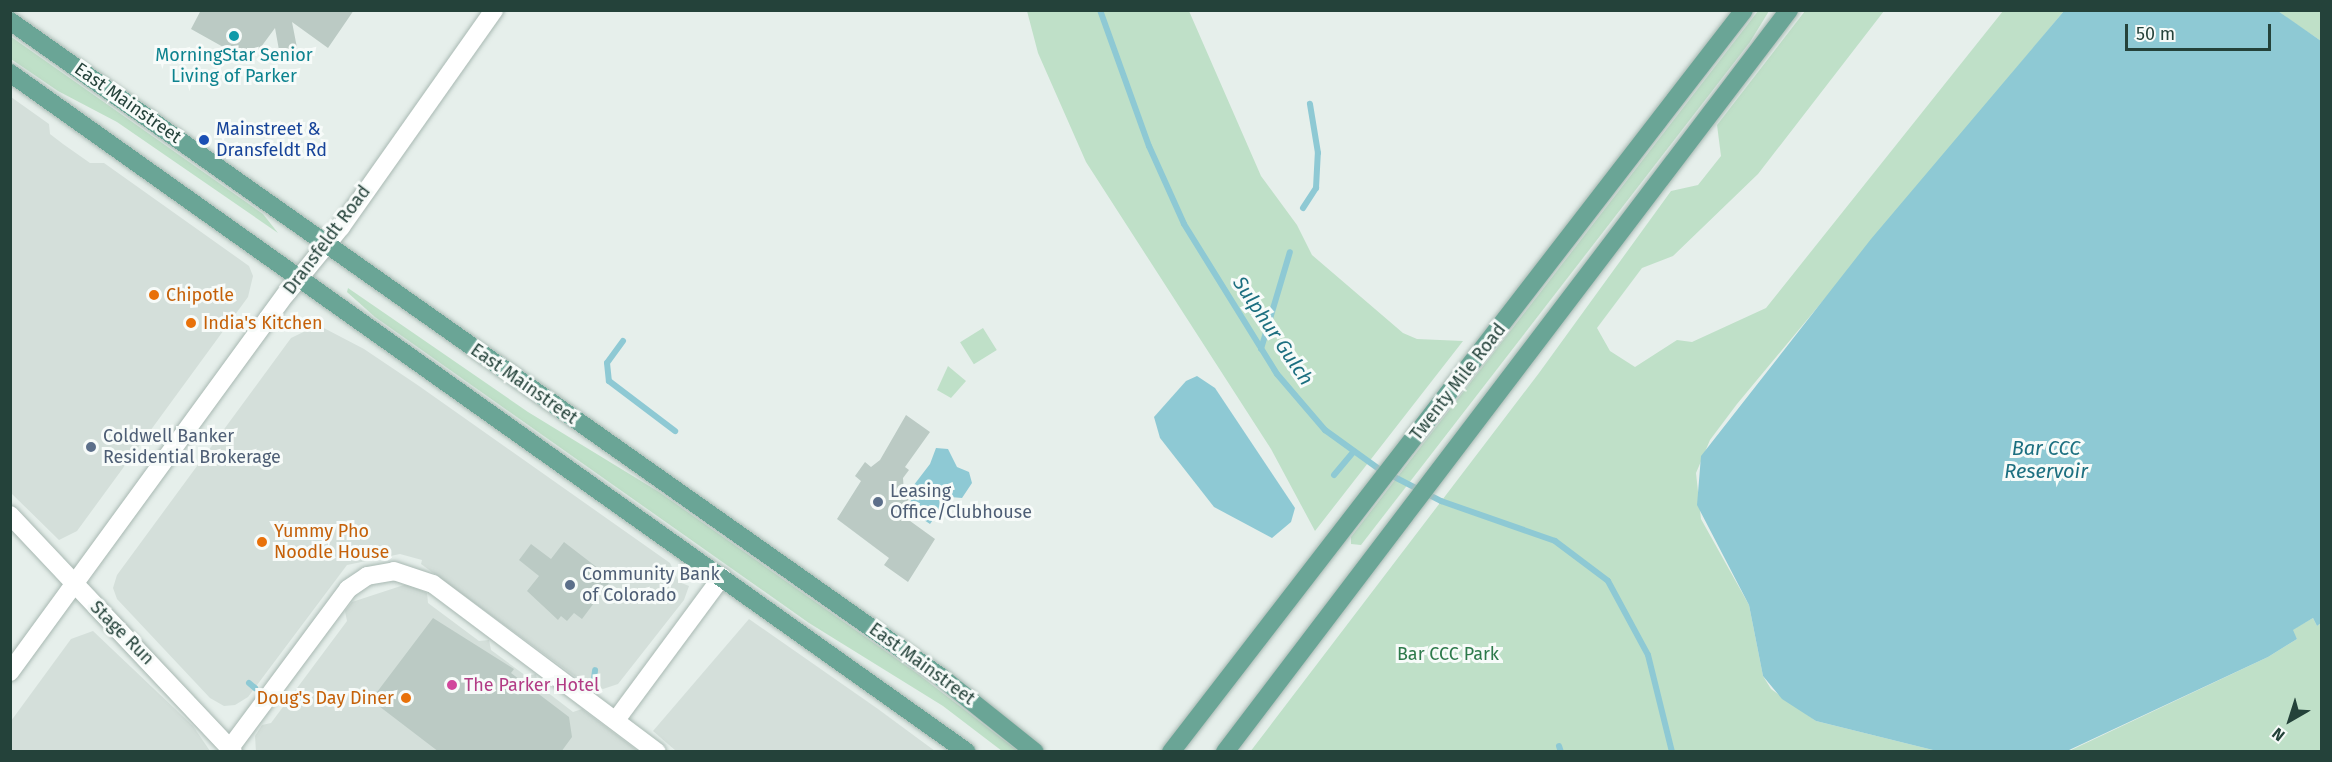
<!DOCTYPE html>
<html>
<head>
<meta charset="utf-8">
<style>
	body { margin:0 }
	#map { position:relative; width:2332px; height:762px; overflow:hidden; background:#e6efeb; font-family:"Fira Sans",sans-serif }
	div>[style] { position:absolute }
	.built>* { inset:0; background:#d4dfda }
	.green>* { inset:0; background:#bfe0c8; transform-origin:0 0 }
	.water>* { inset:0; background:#8ec9d4 }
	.stream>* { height:6px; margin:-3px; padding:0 3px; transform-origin:3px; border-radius:3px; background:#8ec9d4 }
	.building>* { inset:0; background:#bbcac4 }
	.roads { filter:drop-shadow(0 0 2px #a8b8b2) drop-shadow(0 0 2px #a8b8b2) }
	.minor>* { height:18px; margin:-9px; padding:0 9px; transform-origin:9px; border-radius:9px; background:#fff }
	.major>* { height:18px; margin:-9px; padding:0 9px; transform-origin:9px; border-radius:9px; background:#6aa596 }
	.dots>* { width:16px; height:16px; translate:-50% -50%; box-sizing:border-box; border:3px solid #f7fbf9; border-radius:50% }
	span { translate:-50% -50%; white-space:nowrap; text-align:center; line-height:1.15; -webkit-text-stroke:6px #f7fbf9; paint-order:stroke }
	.culture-label { font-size:18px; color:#0d838f }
	.street-label { font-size:18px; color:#24423a }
	.transit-label { font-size:18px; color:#164399 }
	.left { translate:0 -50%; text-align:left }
	.food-label { font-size:18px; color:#c56008 }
	.right { translate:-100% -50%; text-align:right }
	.service-label { font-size:18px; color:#4e5e75 }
	.park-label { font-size:18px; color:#2d7a4b }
	.hotel-label { font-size:18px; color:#b23c85 }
	.water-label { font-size:20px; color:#1c6f80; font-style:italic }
	.frame { position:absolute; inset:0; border:12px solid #24423a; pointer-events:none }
	.north { position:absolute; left:2260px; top:690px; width:60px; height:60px; -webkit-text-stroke:4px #f7fbf9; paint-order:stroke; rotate:219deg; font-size:16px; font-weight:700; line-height:24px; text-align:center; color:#24423a }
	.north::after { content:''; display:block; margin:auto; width:21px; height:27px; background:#24423a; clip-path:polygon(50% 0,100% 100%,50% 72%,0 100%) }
	.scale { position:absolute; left:2125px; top:24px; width:146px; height:27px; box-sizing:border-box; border:3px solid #24423a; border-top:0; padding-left:8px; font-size:18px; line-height:21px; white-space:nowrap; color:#24423a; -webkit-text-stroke:4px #f7fbf9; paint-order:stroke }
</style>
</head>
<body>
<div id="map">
	<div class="built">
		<div style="clip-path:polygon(11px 97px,49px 124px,50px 134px,63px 144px,90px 163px,104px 163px,249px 266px,253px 276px,248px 297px,77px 531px,59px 540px,11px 493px)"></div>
		<div style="clip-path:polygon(318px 325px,364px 349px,419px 386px,670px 563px,679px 582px,689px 586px,684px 600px,618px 684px,603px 689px,584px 683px,421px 564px,422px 560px,400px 554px,347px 565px,248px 697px,235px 705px,224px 706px,210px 698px,117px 599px,113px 588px,117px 575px,291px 338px)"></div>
		<div style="clip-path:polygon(407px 584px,427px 593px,428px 603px,479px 641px,489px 640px,491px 650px,526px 676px,536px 674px,538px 685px,573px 712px,582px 709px,638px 751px,256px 752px,255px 736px,262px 725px,271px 723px,347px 621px,345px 611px,352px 602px)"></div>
		<div style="clip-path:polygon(749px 619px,878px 709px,935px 751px,676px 751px,653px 731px)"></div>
		<div style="clip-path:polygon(93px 631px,193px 726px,210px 751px,11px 751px,11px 721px,71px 639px)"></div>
	</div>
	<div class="green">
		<div style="clip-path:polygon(1027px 11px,1189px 11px,1261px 176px,1297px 225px,1312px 255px,1403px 333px,1417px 339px,1463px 341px,1315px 531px,1271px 449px,1086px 162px,1038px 53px)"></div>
		<div style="clip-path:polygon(1758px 11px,1769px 11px,1750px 42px,1361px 545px,1351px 544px,1351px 537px)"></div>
		<div style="clip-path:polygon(1805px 11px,1884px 11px,1758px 174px,1673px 256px,1642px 268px,1597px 328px,1610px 351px,1635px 367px,1677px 340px,1692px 342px,1766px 308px,2003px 11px,2064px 11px,1737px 404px,1710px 440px,1696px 473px,1701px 519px,1749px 605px,1763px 676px,1771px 689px,1816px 721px,1937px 751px,1250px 752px,1539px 373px,1671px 191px,1698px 185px,1721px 156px,1717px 125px)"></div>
		<div style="clip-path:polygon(2278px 11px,2321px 11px,2321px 41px,2290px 20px)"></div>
		<div style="clip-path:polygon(10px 36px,263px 214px,278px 233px,117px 122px,58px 91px,11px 59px)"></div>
		<div style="clip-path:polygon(348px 288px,528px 412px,659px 492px,918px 674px,1018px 751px,1002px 751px,943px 706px,809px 623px,375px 317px,347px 292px)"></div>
		<div style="left:983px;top:328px;width:26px;height:27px;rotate:58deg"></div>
		<div style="clip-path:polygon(948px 366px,966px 381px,951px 398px,937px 390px)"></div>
		<div style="clip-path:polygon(2313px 618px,2317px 626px,2321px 623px,2321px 751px,2067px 752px,2268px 657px,2297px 639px,2292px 630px)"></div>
	</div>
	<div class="water">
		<div style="clip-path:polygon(2064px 11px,2278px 11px,2321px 41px,2321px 623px,2317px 626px,2313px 618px,2293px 630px,2297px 639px,2268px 657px,2067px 751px,1937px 751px,1816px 721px,1782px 699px,1763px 676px,1749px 605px,1697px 505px,1701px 456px,1871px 239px)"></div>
		<div style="clip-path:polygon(1197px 376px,1215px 388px,1295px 508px,1291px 522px,1272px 538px,1214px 507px,1160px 438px,1154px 417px,1186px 381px)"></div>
		<div style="clip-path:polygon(936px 448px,948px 449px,957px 467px,969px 472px,972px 483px,962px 498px,939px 496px,940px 510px,930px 524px,906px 508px,912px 499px,907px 494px,930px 464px)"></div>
	</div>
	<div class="stream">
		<div style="left:1100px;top:10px;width:145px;rotate:70.2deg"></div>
		<div style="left:1149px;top:146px;width:85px;rotate:65.8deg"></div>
		<div style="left:1184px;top:224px;width:176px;rotate:58.2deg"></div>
		<div style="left:1277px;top:374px;width:74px;rotate:49.4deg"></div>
		<div style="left:1325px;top:430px;width:67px;rotate:35.8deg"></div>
		<div style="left:1379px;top:469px;width:70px;rotate:27.3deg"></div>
		<div style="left:1441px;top:501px;width:121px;rotate:19.3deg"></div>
		<div style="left:1555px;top:541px;width:66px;rotate:37deg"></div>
		<div style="left:1608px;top:581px;width:84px;rotate:61.6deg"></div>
		<div style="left:1648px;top:655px;width:100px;rotate:76.1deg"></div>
		<div style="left:1303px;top:208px;width:24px;rotate:-57deg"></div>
		<div style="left:1316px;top:188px;width:35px;rotate:-87deg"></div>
		<div style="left:1318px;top:153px;width:50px;rotate:-99.3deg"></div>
		<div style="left:623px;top:341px;width:27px;rotate:126deg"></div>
		<div style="left:607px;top:363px;width:18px;rotate:84deg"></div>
		<div style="left:609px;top:381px;width:83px;rotate:37.1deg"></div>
		<div style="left:1261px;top:349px;width:101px;rotate:-73.4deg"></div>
		<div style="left:1334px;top:475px;width:30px;rotate:-50deg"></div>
		<div style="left:249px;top:683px;width:8px;rotate:40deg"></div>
		<div style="left:593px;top:687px;width:17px;rotate:-83deg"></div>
		<div style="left:1559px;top:746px;width:6px;rotate:72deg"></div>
	</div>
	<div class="building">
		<div style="clip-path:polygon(201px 10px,354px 10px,328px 48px,292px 22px,299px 58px,281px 61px,275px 28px,250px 62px,191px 29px)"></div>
		<div style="clip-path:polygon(906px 415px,930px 432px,905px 467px,909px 470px,903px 478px,904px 493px,910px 497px,899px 513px,935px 539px,908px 582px,884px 565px,889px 558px,837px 519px,861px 481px,855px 476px,865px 462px,871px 467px,880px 460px)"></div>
		<div style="clip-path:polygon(564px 542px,612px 579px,582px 619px,574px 613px,567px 621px,561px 616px,558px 620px,527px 591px,539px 576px,519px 560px,531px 544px,551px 559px)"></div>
		<div style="clip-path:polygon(433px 618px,514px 669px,511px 673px,569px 717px,572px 737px,561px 752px,439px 752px,371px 700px)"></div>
	</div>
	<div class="roads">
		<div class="minor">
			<div style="left:10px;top:515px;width:325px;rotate:46.7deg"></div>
			<div style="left:10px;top:672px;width:468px;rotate:-53.9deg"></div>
			<div style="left:286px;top:294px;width:87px;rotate:-50.6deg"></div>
			<div style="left:341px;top:227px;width:266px;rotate:-54.8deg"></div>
			<div style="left:616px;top:720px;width:178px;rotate:-53.5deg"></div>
			<div style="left:230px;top:748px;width:198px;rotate:-53.4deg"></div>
			<div style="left:348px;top:589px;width:23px;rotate:-34deg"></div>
			<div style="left:367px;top:576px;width:27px;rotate:-10deg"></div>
			<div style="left:394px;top:571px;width:41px;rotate:18.4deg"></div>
			<div style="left:433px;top:584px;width:280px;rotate:36.9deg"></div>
		</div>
		<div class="major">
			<div style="left:10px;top:21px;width:1139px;rotate:35.17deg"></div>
			<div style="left:941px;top:677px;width:120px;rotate:38.6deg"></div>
			<div style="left:10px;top:73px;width:1173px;rotate:35.36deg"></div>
			<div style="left:1171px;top:752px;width:937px;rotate:-52.32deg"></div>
			<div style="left:1225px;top:752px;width:932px;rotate:-52.76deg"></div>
		</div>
	</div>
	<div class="dots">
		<div style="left:234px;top:36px;background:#0f9aa8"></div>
		<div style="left:204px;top:140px;background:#1a4fb4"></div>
		<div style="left:154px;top:295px;background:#e8710a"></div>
		<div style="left:191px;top:323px;background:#e8710a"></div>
		<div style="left:91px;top:447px;background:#5c6f8a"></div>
		<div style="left:878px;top:502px;background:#5c6f8a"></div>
		<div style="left:262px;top:542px;background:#e8710a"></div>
		<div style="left:570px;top:585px;background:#5c6f8a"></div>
		<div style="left:452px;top:685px;background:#d1479c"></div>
		<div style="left:406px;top:698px;background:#e8710a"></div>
	</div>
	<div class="culture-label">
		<span style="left:234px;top:66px">MorningStar Senior<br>Living of Parker</span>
	</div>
	<div class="street-label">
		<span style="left:128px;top:103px;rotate:35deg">East Mainstreet</span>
		<span style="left:327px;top:240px;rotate:-53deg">Dransfeldt Road</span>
		<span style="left:1458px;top:382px;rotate:-52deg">Twenty Mile Road</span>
		<span style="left:524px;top:384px;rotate:35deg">East Mainstreet</span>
		<span style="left:122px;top:633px;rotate:45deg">Stage Run</span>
		<span style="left:922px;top:664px;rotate:36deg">East Mainstreet</span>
	</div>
	<div class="transit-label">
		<span class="left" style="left:216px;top:140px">Mainstreet &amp;<br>Dransfeldt Rd</span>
	</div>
	<div class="food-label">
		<span class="left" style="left:166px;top:295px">Chipotle</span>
		<span class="left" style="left:203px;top:323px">India's Kitchen</span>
		<span class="left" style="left:274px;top:542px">Yummy Pho<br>Noodle House</span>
		<span class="right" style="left:394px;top:698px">Doug's Day Diner</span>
	</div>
	<div class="service-label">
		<span class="left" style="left:103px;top:447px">Coldwell Banker<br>Residential Brokerage</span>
		<span class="left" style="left:890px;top:502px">Leasing<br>Office/Clubhouse</span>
		<span class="left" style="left:582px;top:585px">Community Bank<br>of Colorado</span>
	</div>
	<div class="park-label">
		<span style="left:1448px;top:654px">Bar CCC Park</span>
	</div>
	<div class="hotel-label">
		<span class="left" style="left:464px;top:685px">The Parker Hotel</span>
	</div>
	<div class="water-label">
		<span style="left:1273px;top:331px;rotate:56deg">Sulphur Gulch</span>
		<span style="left:2046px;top:460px">Bar CCC<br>Reservoir</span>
	</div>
	<div class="frame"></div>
	<div class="north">N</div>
	<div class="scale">50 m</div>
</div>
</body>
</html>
